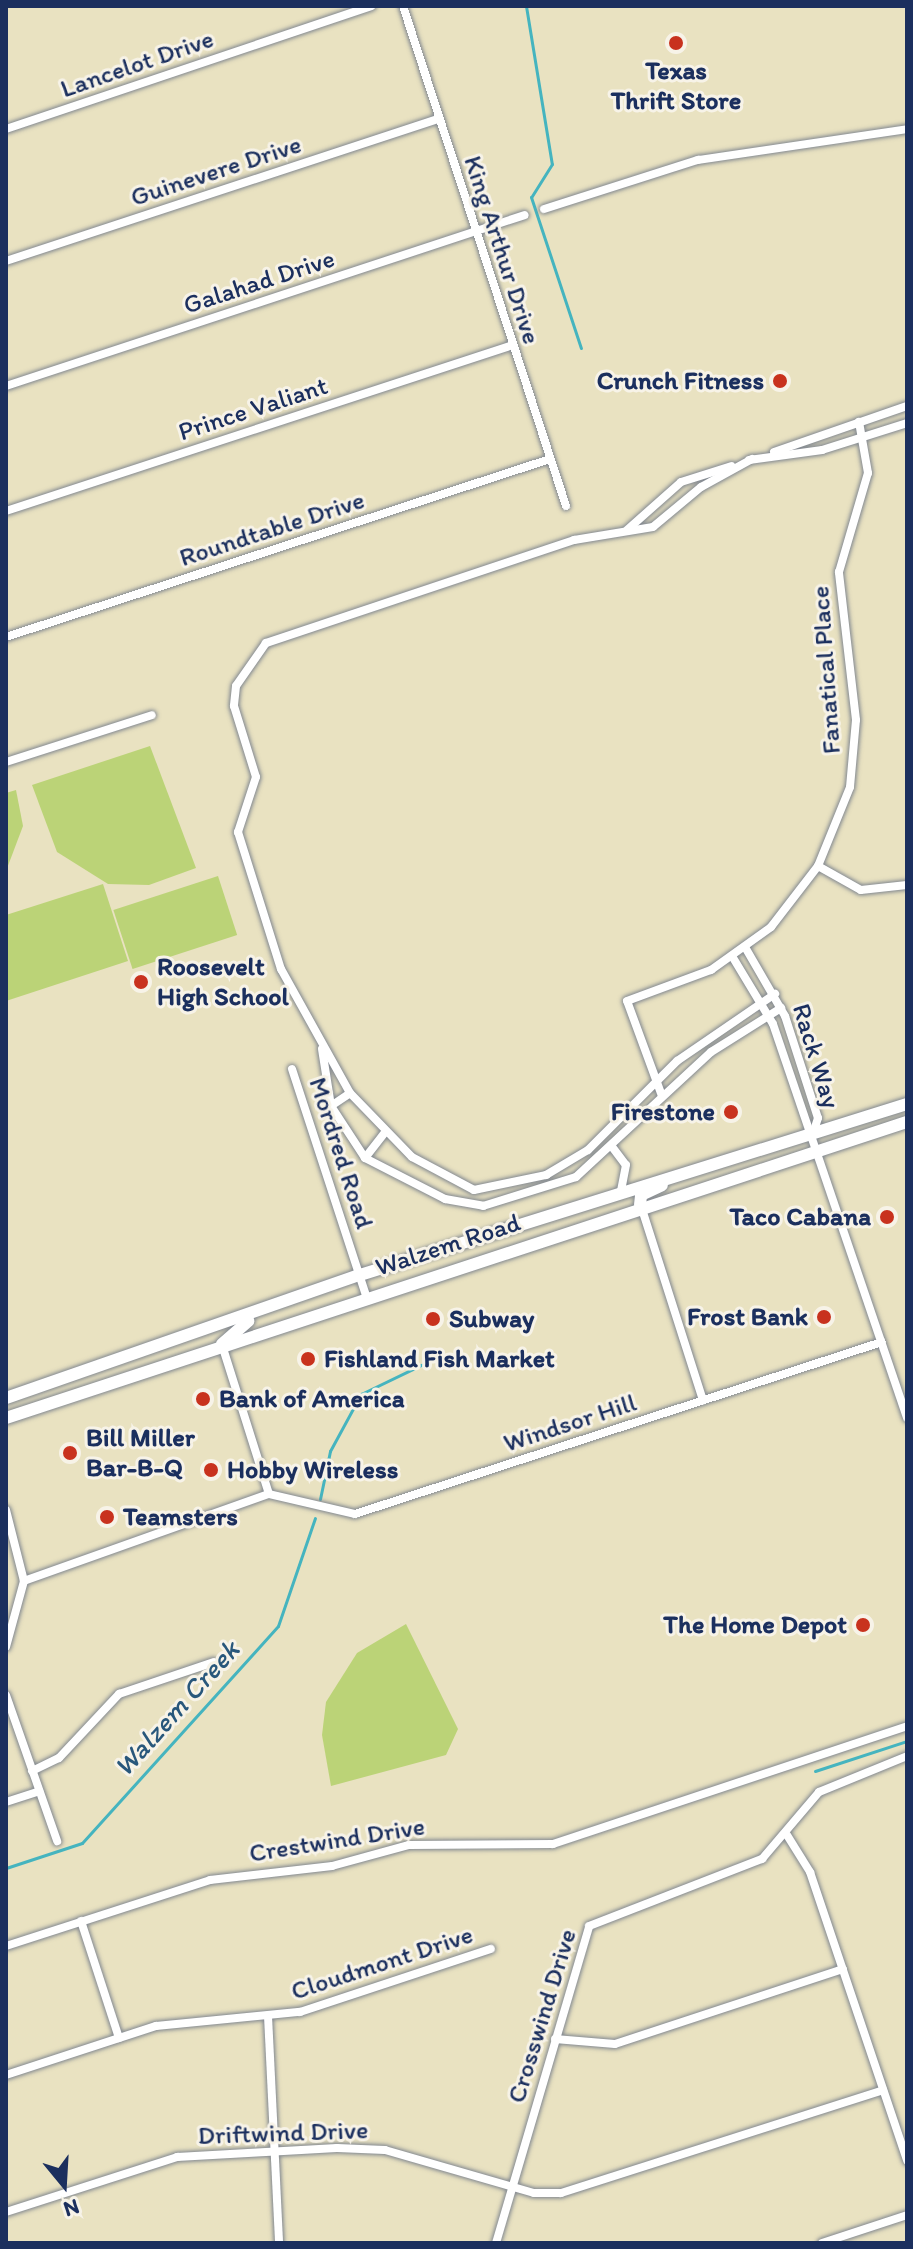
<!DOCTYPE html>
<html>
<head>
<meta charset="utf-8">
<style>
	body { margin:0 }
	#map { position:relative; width:913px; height:2249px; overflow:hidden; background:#e9e2c1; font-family:Itim,sans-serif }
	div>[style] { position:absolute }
	.green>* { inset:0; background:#bbd377; transform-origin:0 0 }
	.stream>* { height:3px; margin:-1.5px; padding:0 1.5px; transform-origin:1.5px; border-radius:1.5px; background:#45b4bf }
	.roads { filter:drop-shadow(0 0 2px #828890) drop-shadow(0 0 2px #828890) }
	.street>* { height:8px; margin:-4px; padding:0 4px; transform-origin:4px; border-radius:4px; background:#fff }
	.secondary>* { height:12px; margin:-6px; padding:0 6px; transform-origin:6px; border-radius:6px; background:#fff }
	.dots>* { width:22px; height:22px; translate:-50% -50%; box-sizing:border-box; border:4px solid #f7f3e8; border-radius:50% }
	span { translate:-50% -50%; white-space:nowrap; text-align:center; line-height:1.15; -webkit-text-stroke:6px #f7f3e8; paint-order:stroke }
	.street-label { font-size:26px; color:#1b2f5e }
	.poi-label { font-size:26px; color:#1b2f5e; font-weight:700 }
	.right { translate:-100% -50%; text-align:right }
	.left { translate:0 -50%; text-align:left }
	.water-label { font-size:28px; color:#28577b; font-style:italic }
	.frame { position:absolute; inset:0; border:8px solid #1b2f5e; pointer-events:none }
	.north { position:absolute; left:24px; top:2145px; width:80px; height:80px; -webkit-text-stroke:6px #f7f3e8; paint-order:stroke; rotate:162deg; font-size:22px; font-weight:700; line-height:32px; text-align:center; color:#1b2f5e }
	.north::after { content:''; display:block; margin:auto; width:28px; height:36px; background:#1b2f5e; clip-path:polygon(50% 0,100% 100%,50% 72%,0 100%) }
</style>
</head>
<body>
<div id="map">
	<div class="green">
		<div style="clip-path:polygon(150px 746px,196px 868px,149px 885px,108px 884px,57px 852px,32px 785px)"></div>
		<div style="clip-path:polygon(16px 790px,23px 826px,6px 871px,6px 793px)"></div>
		<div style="left:218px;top:876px;width:62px;height:110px;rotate:72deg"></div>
		<div style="clip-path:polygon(103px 884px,128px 961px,6px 1001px,6px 915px)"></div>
		<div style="clip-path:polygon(406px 1624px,458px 1729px,446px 1755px,331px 1786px,322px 1735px,326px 1702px,357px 1653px)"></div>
	</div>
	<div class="stream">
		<div style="left:526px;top:6px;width:160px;rotate:80.7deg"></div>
		<div style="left:552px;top:164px;width:39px;rotate:122deg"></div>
		<div style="left:531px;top:197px;width:159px;rotate:71.7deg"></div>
		<div style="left:320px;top:1499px;width:49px;rotate:-78.2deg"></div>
		<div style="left:330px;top:1451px;width:65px;rotate:-61.5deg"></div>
		<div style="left:361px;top:1394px;width:67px;rotate:-25.8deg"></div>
		<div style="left:815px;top:1771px;width:97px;rotate:-18.1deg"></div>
		<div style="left:6px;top:1868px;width:80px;rotate:-18.2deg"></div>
		<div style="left:82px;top:1843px;width:292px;rotate:-47.9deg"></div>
		<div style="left:278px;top:1626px;width:114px;rotate:-71.1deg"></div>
	</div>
	<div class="roads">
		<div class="street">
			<div style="left:403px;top:6px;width:526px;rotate:71.94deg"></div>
			<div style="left:6px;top:129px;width:386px;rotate:-18.6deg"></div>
			<div style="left:544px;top:209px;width:162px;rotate:-17.7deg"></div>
			<div style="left:698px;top:160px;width:211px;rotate:-8.4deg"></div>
			<div style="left:6px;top:261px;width:455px;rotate:-18.2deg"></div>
			<div style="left:6px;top:386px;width:546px;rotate:-18.24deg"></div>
			<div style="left:774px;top:452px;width:141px;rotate:-19.1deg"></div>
			<div style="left:752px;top:459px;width:58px;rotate:151.2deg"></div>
			<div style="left:701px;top:487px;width:62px;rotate:140.2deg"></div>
			<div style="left:653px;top:527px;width:80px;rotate:170.7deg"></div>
			<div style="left:574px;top:540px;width:325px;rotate:161.5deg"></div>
			<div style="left:266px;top:643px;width:52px;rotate:124.9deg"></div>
			<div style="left:236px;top:686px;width:20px;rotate:96deg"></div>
			<div style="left:234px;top:706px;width:74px;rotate:72.8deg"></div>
			<div style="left:256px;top:777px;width:58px;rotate:108.1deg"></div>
			<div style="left:238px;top:832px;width:144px;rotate:72.6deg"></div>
			<div style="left:281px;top:969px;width:142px;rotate:60.9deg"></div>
			<div style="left:350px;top:1093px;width:89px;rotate:45.9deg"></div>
			<div style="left:412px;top:1157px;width:70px;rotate:28deg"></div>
			<div style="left:474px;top:1190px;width:74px;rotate:-11.8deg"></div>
			<div style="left:546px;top:1175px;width:49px;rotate:-30.8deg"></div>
			<div style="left:588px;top:1150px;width:126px;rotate:-45deg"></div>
			<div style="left:677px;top:1061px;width:119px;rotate:-34.4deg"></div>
			<div style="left:749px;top:460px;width:74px;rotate:-7.8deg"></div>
			<div style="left:822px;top:450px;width:89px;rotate:-17.6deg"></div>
			<div style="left:6px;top:511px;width:533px;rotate:-18.13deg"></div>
			<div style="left:627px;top:530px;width:72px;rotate:-41.6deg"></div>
			<div style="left:681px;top:482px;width:53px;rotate:-17.4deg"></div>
			<div style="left:6px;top:637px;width:572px;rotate:-18.12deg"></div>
			<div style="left:6px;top:762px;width:153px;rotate:-17.8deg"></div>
			<div style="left:818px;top:866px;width:49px;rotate:29.2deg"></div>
			<div style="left:861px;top:890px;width:46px;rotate:-6.2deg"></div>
			<div style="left:745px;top:947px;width:80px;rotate:59.9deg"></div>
			<div style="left:785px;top:1016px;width:107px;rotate:72.1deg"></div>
			<div style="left:818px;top:1118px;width:16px;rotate:108deg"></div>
			<div style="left:732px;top:956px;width:79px;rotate:58.9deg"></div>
			<div style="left:773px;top:1024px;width:416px;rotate:71.2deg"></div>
			<div style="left:322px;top:1049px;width:58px;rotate:81deg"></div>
			<div style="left:331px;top:1106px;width:62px;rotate:56.8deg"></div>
			<div style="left:365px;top:1158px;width:90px;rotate:27.1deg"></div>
			<div style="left:445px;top:1199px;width:39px;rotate:10deg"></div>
			<div style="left:483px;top:1206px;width:97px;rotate:-17.3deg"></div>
			<div style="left:576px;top:1177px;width:184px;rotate:-42.8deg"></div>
			<div style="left:711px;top:1052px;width:83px;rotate:-32.2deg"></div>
			<div style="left:292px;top:1069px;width:238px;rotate:71.9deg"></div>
			<div style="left:662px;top:1096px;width:101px;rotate:-110.2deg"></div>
			<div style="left:627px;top:1001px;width:90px;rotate:-20.3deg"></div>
			<div style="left:711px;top:970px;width:74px;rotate:-35.6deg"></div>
			<div style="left:771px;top:927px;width:77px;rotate:-52.4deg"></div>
			<div style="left:818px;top:866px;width:85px;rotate:-67.9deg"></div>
			<div style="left:850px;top:787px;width:67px;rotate:-84.9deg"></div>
			<div style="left:856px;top:720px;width:149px;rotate:-96.6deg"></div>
			<div style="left:839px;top:572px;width:103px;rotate:-73.7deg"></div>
			<div style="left:868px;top:473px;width:52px;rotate:-100deg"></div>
			<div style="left:331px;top:1106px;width:23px;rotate:-34deg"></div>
			<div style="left:613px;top:1148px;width:21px;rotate:53deg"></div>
			<div style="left:626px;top:1165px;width:26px;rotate:101deg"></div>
			<div style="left:365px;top:1158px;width:31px;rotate:-52deg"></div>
			<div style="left:641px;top:1206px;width:204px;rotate:72.3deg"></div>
			<div style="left:222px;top:1345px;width:156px;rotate:72.5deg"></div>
			<div style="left:269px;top:1494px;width:88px;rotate:13.1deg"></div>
			<div style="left:355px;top:1514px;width:554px;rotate:-18.08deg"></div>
			<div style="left:6px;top:1510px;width:73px;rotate:75.8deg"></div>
			<div style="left:24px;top:1581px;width:68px;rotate:105.3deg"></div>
			<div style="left:24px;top:1581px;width:260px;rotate:-19.6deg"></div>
			<div style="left:6px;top:1695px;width:155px;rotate:70.7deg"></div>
			<div style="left:32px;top:1771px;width:30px;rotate:-26deg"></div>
			<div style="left:59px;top:1758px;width:88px;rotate:-46.8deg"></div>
			<div style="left:119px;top:1694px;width:100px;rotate:-18.6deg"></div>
			<div style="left:6px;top:1802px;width:35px;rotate:-18deg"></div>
			<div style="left:787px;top:1835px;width:44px;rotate:58.1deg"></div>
			<div style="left:810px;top:1872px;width:305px;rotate:71.4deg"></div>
			<div style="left:81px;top:1921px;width:123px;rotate:72deg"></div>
			<div style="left:6px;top:1946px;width:214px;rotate:-17.9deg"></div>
			<div style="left:210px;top:1880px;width:123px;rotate:-6.5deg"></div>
			<div style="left:332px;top:1866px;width:80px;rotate:-15.3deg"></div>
			<div style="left:409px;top:1845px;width:144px;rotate:-0.4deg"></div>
			<div style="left:553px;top:1844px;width:373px;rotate:-18.4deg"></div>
			<div style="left:268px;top:2016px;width:227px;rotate:87.2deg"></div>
			<div style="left:555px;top:2039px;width:60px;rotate:4.8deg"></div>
			<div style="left:615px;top:2044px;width:240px;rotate:-18.2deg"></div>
			<div style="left:6px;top:2075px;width:158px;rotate:-18.1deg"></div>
			<div style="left:156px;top:2026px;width:145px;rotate:-5.6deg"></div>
			<div style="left:300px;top:2012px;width:201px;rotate:-18.3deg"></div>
			<div style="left:6px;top:2212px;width:180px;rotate:-17.8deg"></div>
			<div style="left:177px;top:2157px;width:160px;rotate:-3.2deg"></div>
			<div style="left:337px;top:2148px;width:48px;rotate:2.4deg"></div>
			<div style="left:385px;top:2150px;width:155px;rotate:16.1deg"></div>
			<div style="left:534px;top:2193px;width:27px"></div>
			<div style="left:561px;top:2193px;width:338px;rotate:-17.7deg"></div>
			<div style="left:496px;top:2243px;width:330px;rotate:-73.6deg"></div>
			<div style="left:589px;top:1926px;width:186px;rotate:-21.2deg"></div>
			<div style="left:762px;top:1859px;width:88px;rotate:-49.6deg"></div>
			<div style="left:819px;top:1792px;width:95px;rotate:-22.2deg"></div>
			<div style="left:822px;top:2243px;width:89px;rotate:-18.2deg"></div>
		</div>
		<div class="secondary">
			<div style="left:640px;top:1205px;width:10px;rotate:-84deg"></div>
			<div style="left:641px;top:1195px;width:23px;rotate:-25deg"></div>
			<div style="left:222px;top:1344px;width:35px;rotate:-41deg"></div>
			<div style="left:6px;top:1398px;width:375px;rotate:-19.2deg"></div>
			<div style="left:360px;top:1275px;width:573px;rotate:-17.36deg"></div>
			<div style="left:6px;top:1418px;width:948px;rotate:-18.19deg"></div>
		</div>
	</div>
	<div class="dots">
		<div style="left:676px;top:43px;background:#c8321e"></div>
		<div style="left:780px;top:381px;background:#c8321e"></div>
		<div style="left:141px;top:982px;background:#c8321e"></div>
		<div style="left:731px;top:1112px;background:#c8321e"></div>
		<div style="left:887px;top:1217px;background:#c8321e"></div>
		<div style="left:824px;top:1317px;background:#c8321e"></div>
		<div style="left:433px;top:1319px;background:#c8321e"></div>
		<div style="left:308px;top:1359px;background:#c8321e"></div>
		<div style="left:203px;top:1399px;background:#c8321e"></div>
		<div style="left:70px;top:1453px;background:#c8321e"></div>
		<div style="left:211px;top:1470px;background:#c8321e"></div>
		<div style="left:107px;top:1517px;background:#c8321e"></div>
		<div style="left:863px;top:1625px;background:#c8321e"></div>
	</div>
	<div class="street-label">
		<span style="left:137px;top:64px;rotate:-19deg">Lancelot Drive</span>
		<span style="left:216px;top:171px;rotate:-18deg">Guinevere Drive</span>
		<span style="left:502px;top:250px;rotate:72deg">King Arthur Drive</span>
		<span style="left:259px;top:282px;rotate:-18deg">Galahad Drive</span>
		<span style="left:253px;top:409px;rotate:-18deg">Prince Valiant</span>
		<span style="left:272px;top:529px;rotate:-18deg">Roundtable Drive</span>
		<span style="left:826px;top:670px;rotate:-94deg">Fanatical Place</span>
		<span style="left:816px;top:1056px;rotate:73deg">Rack Way</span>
		<span style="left:341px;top:1153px;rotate:72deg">Mordred Road</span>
		<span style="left:448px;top:1245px;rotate:-18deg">Walzem Road</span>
		<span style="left:570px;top:1423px;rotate:-18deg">Windsor Hill</span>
		<span style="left:337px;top:1840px;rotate:-9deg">Crestwind Drive</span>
		<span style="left:382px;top:1963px;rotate:-18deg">Cloudmont Drive</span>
		<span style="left:542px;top:2016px;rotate:-73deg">Crosswind Drive</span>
		<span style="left:283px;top:2133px;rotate:-2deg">Driftwind Drive</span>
	</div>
	<div class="poi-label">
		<span style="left:676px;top:86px">Texas<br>Thrift Store</span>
		<span class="right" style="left:764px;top:381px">Crunch Fitness</span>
		<span class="left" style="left:157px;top:982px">Roosevelt<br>High School</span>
		<span class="right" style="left:715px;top:1112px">Firestone</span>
		<span class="right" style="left:871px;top:1217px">Taco Cabana</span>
		<span class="right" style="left:808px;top:1317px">Frost Bank</span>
		<span class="left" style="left:449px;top:1319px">Subway</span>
		<span class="left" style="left:324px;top:1359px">Fishland Fish Market</span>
		<span class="left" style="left:219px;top:1399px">Bank of America</span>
		<span class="left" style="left:86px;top:1453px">Bill Miller<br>Bar-B-Q</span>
		<span class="left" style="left:227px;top:1470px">Hobby Wireless</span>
		<span class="left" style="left:123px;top:1517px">Teamsters</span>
		<span class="right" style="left:847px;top:1625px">The Home Depot</span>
	</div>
	<div class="water-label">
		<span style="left:176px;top:1708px;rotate:-48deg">Walzem Creek</span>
	</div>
	<div class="frame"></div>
	<div class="north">N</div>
</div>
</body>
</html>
